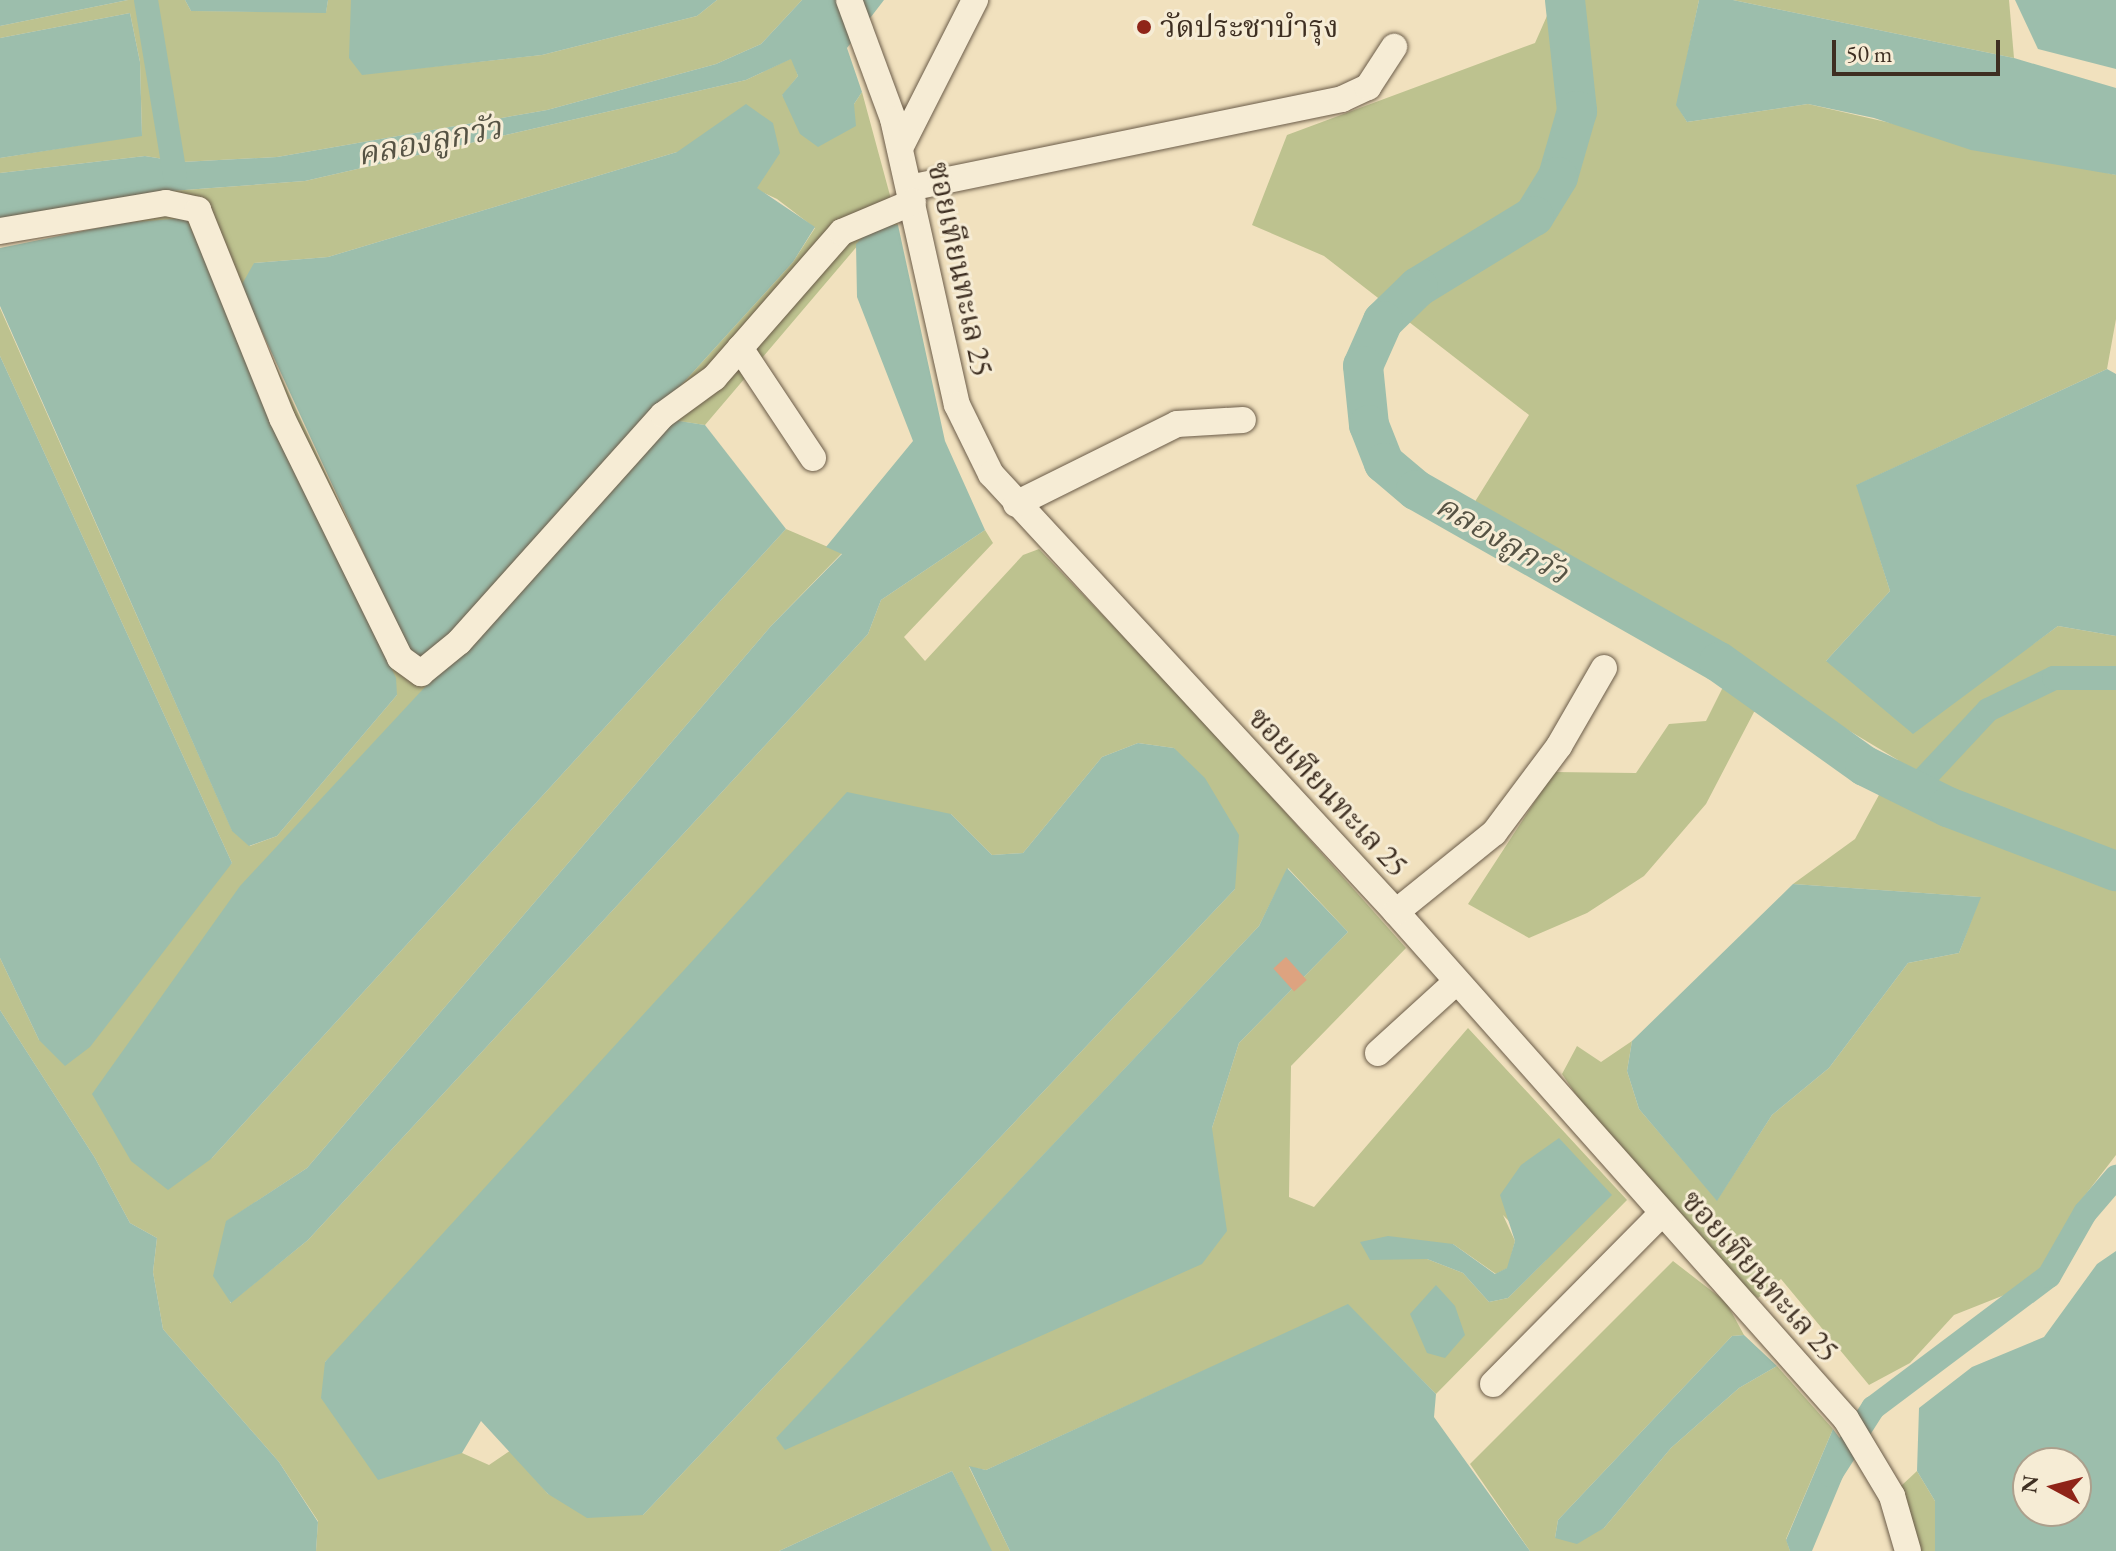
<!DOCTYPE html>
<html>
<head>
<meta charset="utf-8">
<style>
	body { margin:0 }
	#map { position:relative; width:2116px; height:1551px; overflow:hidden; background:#f1e1be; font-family:"EB Garamond","Noto Serif Thai",serif }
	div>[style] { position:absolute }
	.green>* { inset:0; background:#bdc28f }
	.water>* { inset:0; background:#9cbeac }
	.canal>* { height:24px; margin:-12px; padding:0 12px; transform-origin:12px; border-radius:12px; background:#9cbeac }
	.river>* { height:40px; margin:-20px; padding:0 20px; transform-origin:20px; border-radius:20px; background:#9cbeac }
	.building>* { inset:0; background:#dda380; transform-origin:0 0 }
	.roads { filter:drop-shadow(0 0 2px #6b5c49) drop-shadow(0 0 2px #6b5c49) }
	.minor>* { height:26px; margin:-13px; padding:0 13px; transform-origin:13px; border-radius:13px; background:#f6ecd5 }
	.dots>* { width:22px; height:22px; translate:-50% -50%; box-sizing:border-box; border:4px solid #f6ecd5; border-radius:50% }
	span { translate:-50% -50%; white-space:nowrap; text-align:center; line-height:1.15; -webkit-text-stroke:6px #f6ecd5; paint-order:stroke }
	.poi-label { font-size:30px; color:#3e2f22 }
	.left { translate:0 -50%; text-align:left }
	.street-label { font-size:30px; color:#3e2f22 }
	.water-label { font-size:32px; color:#565344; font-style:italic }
	.north { position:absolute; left:2012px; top:1447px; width:80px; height:80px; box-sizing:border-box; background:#f6ecd5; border:2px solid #aca08d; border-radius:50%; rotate:277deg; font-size:22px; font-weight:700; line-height:32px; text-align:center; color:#3e2f22 }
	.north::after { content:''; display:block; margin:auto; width:28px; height:36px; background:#8f2418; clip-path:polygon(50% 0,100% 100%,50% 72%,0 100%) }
	.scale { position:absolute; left:1832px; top:40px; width:168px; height:36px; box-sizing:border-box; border:4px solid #3e2f22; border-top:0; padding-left:10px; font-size:24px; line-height:28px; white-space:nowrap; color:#3e2f22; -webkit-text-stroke:6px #f6ecd5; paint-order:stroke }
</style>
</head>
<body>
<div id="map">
	<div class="green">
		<div style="clip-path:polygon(128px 0,185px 0,191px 11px,326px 12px,328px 0,351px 0,362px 74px,542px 55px,697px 16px,717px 0,802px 0,761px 44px,716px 64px,547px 110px,277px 157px,182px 162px,145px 156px,0 173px,0 158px,142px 135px,140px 62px,130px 13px,0 38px,0 26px)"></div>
		<div style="clip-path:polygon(1554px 0,1699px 0,1677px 105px,1687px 122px,1808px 104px,2116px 175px,2116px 319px,2107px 369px,1857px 485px,1890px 591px,1826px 661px,1997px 670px,2058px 626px,2116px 636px,2116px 1155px,2076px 1207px,2050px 1262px,2007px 1294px,1954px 1315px,1910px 1363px,1869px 1385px,1781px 1279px,1758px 1298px,1736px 1282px,1602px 1133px,1562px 1074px,1577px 1046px,1601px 1062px,1632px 1041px,1627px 1071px,1639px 1109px,1717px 1200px,1772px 1115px,1829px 1068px,1908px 963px,1959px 953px,1980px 897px,1793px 884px,1855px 839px,1898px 760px,1803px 703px,1754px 712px,1706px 804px,1644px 876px,1587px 913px,1529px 938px,1468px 904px,1554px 772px,1636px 773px,1669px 724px,1706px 721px,1735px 663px,1471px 508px,1529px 415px,1324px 256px,1252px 225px,1287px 135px,1535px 43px)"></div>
		<div style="clip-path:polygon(1733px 0,2009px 0,2014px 58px)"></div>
		<div style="clip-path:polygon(evenodd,792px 58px,798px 76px,782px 96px,854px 104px,862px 92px,898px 225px,876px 224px,705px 425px,672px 420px,211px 1159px,786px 529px,842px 553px,771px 626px,307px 1168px,227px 1221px,230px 1303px,308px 1240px,868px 634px,881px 600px,985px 530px,993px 543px,904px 637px,925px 661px,1023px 555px,1039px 549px,1199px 715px,1406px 948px,1291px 1066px,1289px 1197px,1314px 1207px,1468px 1028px,1627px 1200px,1436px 1394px,1348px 1305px,986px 1470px,969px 1467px,1010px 1551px,990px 1551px,952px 1471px,779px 1551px,316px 1551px,318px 1521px,279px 1462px,163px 1329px,153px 1272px,157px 1238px,130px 1223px,95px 1158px,0 1010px,0 958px,39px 1040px,232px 863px,0 356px,0 308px,232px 830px,250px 846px,277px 836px,397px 695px,122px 223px,171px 191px,305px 181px,746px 80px,792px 58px,677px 152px,777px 199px,815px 228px,793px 262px,447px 643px,408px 650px,249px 308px,254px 263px,328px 257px,677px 152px,792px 58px,1138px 743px,1174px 748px,1235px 889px,643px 1515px,548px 1494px,511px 1450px,489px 1465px,462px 1453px,325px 1362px,951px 814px,992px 855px,1023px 853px,1102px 757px,1138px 743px,792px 58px,1288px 868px,1348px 932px,1239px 1043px,1212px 1128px,776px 1439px,1259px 926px,1288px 868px,792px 58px,1503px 1215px,1546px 1260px,1508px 1298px,1489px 1302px,1463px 1273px,1427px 1259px,1453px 1244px,1496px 1274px,1508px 1268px,1515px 1241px,1503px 1215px)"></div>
		<div style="clip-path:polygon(1673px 1261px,1726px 1302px,1744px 1335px,1732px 1336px,1558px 1520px,1555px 1538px,1604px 1528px,1671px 1448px,1739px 1388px,1777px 1366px,1833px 1429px,1786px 1539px,1790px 1551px,1530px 1551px,1470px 1464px)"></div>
		<div style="clip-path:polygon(1917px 1471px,1935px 1501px,1935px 1551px,1913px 1551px,1901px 1486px)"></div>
	</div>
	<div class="water">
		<div style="clip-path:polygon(0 0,128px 0,0 26px)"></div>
		<div style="clip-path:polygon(185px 0,328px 0,326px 13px,191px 11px)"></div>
		<div style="clip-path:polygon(351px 0,717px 0,697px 16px,542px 55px,362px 75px,349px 58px)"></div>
		<div style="clip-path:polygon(802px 0,884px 0,847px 48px,862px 92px,854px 104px,856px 126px,818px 147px,800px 134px,782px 95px,798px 76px,791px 59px,746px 80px,305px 181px,171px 191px,0 225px,0 173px,145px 156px,182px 162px,277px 157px,547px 110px,716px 64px,761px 44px)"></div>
		<div style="clip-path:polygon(1699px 0,1733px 0,2014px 58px,2116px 88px,2116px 175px,1971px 150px,1874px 118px,1808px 104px,1687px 122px,1676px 105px)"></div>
		<div style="clip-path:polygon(2015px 0,2116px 0,2116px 69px,2038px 49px)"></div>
		<div style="clip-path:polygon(130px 13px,140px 62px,142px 136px,0 158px,0 38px)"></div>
		<div style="clip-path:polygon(746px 104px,773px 123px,780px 153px,757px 188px,815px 227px,793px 262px,447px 643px,420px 659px,408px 650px,241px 286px,254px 263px,328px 257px,677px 152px)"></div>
		<div style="clip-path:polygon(186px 218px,396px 678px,397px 695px,277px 836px,249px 846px,232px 831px,0 306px,0 248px,122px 223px)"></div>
		<div style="clip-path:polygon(876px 224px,898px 225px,945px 441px,985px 530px,881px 600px,868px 634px,308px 1240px,231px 1303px,213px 1276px,226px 1221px,307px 1168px,771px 626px,842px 554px,826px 547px,913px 441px,857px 297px,856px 244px)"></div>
		<div style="clip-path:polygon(0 356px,232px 863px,90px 1047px,65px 1066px,39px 1040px,0 958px)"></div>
		<div style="clip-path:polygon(2107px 369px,2116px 374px,2116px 636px,2058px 626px,1913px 734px,1826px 661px,1890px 591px,1856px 485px)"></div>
		<div style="clip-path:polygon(673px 420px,705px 425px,786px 529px,211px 1159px,168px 1190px,131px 1161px,92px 1094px,240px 886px)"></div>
		<div style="clip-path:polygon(1138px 743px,1174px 748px,1205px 778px,1239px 835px,1235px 889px,643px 1515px,587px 1518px,548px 1494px,481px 1421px,462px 1453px,378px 1480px,321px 1398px,325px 1362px,847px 792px,951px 814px,992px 855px,1023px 853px,1102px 757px)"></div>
		<div style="clip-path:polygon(1287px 868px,1348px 932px,1239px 1043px,1212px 1128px,1227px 1231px,1202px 1264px,785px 1450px,776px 1438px,1259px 926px)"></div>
		<div style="clip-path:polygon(1793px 884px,1981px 897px,1959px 953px,1908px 963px,1829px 1068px,1772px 1115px,1717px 1201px,1639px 1109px,1627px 1071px,1632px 1041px)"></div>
		<div style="clip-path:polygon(0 1010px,95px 1158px,130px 1223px,157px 1238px,153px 1272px,163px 1329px,279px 1462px,318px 1522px,316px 1551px,0 1551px)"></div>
		<div style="clip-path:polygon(1559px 1138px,1612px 1195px,1508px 1298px,1489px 1302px,1463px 1273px,1427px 1259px,1370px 1260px,1360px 1242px,1388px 1236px,1453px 1244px,1495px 1274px,1507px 1268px,1515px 1241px,1500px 1195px,1521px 1165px)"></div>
		<div style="clip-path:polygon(evenodd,2116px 1251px,2116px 1551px,1935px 1551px,1935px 1501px,1917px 1471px,1919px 1408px,1972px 1367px,2044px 1337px,2097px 1264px,2116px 1251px,2076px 1463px,2076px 1511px,2028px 1511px,2028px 1463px,2076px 1463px)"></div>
		<div style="clip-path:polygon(1436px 1285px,1455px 1306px,1465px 1335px,1445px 1358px,1427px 1353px,1410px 1314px)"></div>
		<div style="clip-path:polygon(1348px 1304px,1436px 1394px,1434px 1417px,1530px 1551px,1010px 1551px,969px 1466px,986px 1470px)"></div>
		<div style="clip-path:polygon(1744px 1335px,1777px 1366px,1739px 1388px,1671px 1448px,1604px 1528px,1577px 1544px,1555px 1538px,1558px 1520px,1732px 1336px)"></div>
		<div style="clip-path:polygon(1833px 1429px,1852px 1455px,1812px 1551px,1790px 1551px,1786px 1540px)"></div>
		<div style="clip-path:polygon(952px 1471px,992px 1551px,779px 1551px)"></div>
	</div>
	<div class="canal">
		<div style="left:146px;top:0;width:178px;rotate:80.6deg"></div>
		<div style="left:1915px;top:788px;width:107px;rotate:-46.9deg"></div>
		<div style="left:1988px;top:710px;width:73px;rotate:-25.9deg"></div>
		<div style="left:2054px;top:678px;width:62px"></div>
		<div style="left:1830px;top:1475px;width:80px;rotate:-57.3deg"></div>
		<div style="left:1873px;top:1408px;width:220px;rotate:-36.9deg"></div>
		<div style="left:2049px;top:1276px;width:73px;rotate:-60.3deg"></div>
		<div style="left:2085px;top:1213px;width:48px;rotate:-49.3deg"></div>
	</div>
	<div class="river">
		<div style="left:1565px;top:0;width:112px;rotate:83.8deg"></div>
		<div style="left:1577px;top:111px;width:69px;rotate:106.1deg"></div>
		<div style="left:1558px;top:177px;width:46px;rotate:121.6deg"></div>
		<div style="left:1534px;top:216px;width:136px;rotate:148.5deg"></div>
		<div style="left:1418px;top:287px;width:49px;rotate:135.8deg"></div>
		<div style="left:1383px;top:321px;width:49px;rotate:114deg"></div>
		<div style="left:1363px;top:366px;width:59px;rotate:84.2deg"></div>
		<div style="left:1369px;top:425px;width:41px;rotate:68.5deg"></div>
		<div style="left:1384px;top:463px;width:42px;rotate:40.2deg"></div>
		<div style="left:1416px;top:490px;width:348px;rotate:29.6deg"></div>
		<div style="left:1719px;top:662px;width:179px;rotate:35.5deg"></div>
		<div style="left:1865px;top:766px;width:93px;rotate:26.3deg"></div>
		<div style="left:1948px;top:807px;width:180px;rotate:20.9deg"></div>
	</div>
	<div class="building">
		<div style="left:1286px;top:957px;width:31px;height:17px;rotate:48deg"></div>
	</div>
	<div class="roads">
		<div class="minor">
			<div style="left:849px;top:0;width:127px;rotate:69.7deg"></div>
			<div style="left:893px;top:119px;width:293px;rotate:77.4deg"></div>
			<div style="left:957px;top:405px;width:77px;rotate:63.8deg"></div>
			<div style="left:991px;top:474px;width:597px;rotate:47.24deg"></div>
			<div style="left:1396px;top:912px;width:678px;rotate:48.41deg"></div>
			<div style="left:1846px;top:1419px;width:90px;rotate:59.1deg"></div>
			<div style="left:1892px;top:1496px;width:57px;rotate:73.8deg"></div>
			<div style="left:900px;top:148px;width:166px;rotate:-63.1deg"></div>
			<div style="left:909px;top:188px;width:442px;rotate:-11.6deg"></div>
			<div style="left:1342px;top:99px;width:29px;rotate:-25deg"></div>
			<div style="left:1368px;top:87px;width:48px;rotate:-57deg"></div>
			<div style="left:0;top:231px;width:168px;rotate:-9.6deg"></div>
			<div style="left:166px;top:203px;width:33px;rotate:12deg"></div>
			<div style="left:198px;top:210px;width:224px;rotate:68deg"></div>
			<div style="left:282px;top:418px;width:267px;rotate:63.8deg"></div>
			<div style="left:400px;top:658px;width:26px;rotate:36deg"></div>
			<div style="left:421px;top:673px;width:49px;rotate:-39.2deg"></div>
			<div style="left:459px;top:642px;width:305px;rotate:-48.1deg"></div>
			<div style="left:663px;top:415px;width:63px;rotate:-36deg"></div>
			<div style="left:714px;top:378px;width:194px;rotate:-48.8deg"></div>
			<div style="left:842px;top:232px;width:77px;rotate:-22.9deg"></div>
			<div style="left:740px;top:348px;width:132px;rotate:56.4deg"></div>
			<div style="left:1016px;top:504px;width:180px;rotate:-26.4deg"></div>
			<div style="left:1177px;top:424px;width:66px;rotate:-3.5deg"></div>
			<div style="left:1396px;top:912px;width:126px;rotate:-38.9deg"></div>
			<div style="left:1494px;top:833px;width:109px;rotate:-53.2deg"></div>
			<div style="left:1559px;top:746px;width:90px;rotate:-60deg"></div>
			<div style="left:1378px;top:1053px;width:105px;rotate:-42.3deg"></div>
			<div style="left:1493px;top:1384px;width:238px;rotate:-45.3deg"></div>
		</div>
	</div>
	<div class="dots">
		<div style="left:1144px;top:27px;background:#8f2418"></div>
	</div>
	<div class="poi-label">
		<span class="left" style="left:1160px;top:27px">วัดประชาบํารุง</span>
	</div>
	<div class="street-label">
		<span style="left:960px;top:269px;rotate:78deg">ซอยเทียนทะเล 25</span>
		<span style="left:1328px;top:792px;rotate:47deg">ซอยเทียนทะเล 25</span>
		<span style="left:1760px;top:1276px;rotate:48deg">ซอยเทียนทะเล 25</span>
	</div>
	<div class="water-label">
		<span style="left:429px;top:141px;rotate:-11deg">คลองลูกวัว</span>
		<span style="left:1502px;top:539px;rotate:30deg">คลองลูกวัว</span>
	</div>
	<div class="north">N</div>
	<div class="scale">50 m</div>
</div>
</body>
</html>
